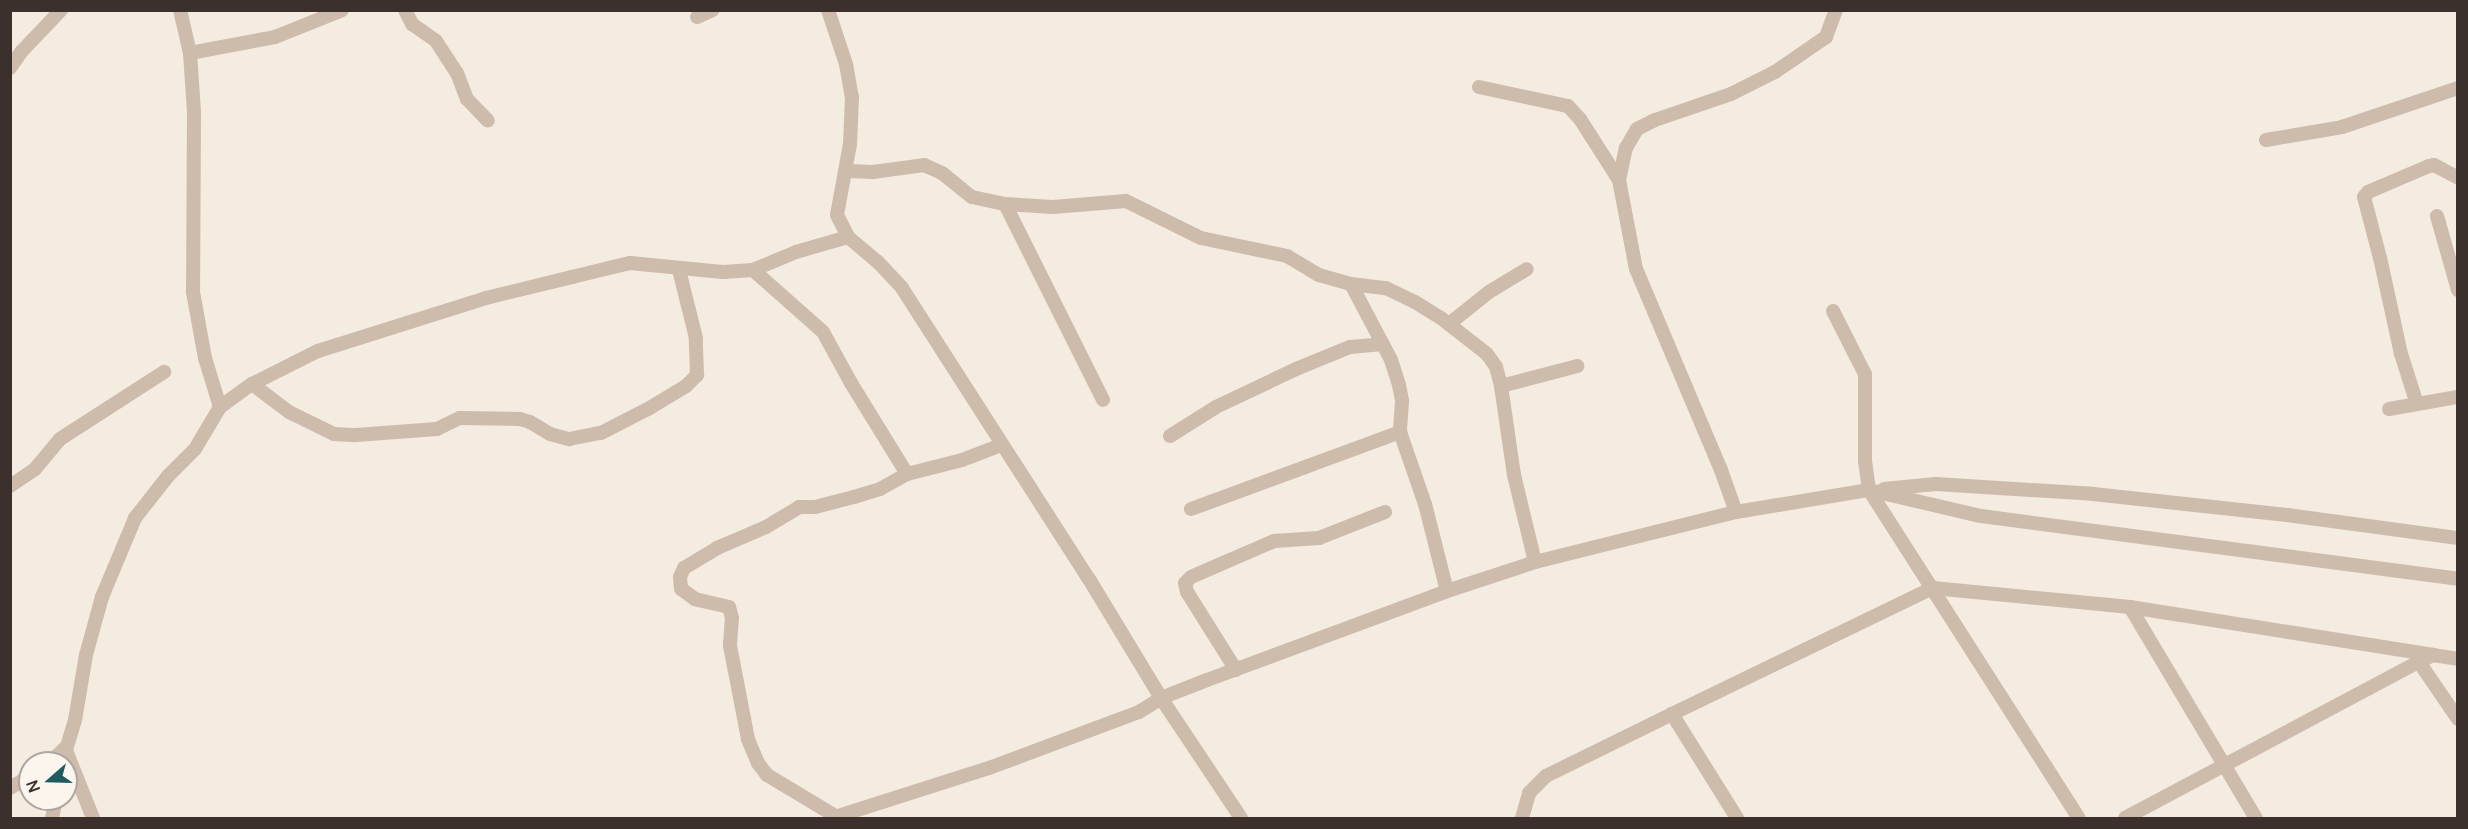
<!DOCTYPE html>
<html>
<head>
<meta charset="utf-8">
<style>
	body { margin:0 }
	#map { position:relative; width:2468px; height:829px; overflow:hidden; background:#f4ebe1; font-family:Manrope,sans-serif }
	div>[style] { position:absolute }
	.minor>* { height:14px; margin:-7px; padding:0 7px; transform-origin:7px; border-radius:7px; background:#cdbbac }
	span { translate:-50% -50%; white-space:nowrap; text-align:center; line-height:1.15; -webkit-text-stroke:4.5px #fbf5ee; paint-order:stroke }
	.frame { position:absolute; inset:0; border:12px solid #3b302b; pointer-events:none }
	.north { position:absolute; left:18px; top:751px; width:60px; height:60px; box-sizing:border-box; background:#fbf5ee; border:2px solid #aea6a0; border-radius:50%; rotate:250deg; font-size:16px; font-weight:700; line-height:24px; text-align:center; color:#3b302b }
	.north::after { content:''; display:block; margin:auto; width:21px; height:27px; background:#1f5a5e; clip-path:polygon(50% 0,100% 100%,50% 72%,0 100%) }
</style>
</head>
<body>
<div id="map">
	<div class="minor">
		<div style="left:180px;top:10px;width:44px;rotate:76.9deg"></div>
		<div style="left:190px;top:53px;width:59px;rotate:86.1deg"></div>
		<div style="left:194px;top:112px;width:180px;rotate:90.3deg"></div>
		<div style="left:193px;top:292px;width:67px;rotate:79.7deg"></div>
		<div style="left:205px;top:358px;width:51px;rotate:73deg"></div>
		<div style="left:405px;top:10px;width:16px;rotate:63deg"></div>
		<div style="left:412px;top:24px;width:29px;rotate:35deg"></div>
		<div style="left:436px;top:41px;width:38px;rotate:57deg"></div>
		<div style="left:457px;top:73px;width:28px;rotate:69deg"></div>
		<div style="left:467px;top:99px;width:30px;rotate:46deg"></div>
		<div style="left:828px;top:10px;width:57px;rotate:71.6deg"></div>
		<div style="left:846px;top:64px;width:34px;rotate:80deg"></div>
		<div style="left:852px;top:97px;width:47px;rotate:92.4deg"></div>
		<div style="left:850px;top:144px;width:72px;rotate:100.4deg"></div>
		<div style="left:837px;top:215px;width:25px;rotate:63deg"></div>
		<div style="left:697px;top:17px;width:17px;rotate:-24deg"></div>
		<div style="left:190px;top:53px;width:86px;rotate:-10.7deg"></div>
		<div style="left:275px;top:37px;width:72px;rotate:-21.9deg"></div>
		<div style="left:10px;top:68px;width:21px;rotate:-55deg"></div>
		<div style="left:22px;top:51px;width:57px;rotate:-46.4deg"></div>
		<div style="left:1479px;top:87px;width:91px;rotate:12.1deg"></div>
		<div style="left:1568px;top:106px;width:18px;rotate:47deg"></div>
		<div style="left:1580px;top:119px;width:72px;rotate:57.4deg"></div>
		<div style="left:2266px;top:140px;width:77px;rotate:-9.7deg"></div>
		<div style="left:2342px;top:127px;width:122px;rotate:-18.6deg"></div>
		<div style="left:846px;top:171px;width:27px;rotate:2deg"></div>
		<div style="left:873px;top:172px;width:51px;rotate:-7.8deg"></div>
		<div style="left:924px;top:165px;width:20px;rotate:24deg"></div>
		<div style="left:942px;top:173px;width:38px;rotate:39deg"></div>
		<div style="left:972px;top:197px;width:34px;rotate:12deg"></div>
		<div style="left:1005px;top:204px;width:48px;rotate:3.6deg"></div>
		<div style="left:1053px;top:207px;width:73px;rotate:-4.7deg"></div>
		<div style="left:1126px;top:201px;width:84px;rotate:26.3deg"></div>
		<div style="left:1201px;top:238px;width:88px;rotate:11.8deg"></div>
		<div style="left:1287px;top:256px;width:37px;rotate:31deg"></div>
		<div style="left:1319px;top:275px;width:33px;rotate:16deg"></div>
		<div style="left:1351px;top:284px;width:35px;rotate:7deg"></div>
		<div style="left:1386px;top:288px;width:32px;rotate:26deg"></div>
		<div style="left:1415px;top:302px;width:31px;rotate:32deg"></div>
		<div style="left:1441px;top:318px;width:58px;rotate:38deg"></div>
		<div style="left:1487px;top:354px;width:16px;rotate:55deg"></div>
		<div style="left:1496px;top:367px;width:20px;rotate:75deg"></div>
		<div style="left:1501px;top:386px;width:90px;rotate:81.7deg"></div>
		<div style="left:1514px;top:475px;width:89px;rotate:76.4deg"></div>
		<div style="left:1005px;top:204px;width:219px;rotate:63.4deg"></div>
		<div style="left:2437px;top:216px;width:77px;rotate:74.2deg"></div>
		<div style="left:753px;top:270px;width:94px;rotate:41.5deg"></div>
		<div style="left:823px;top:332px;width:58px;rotate:61.2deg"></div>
		<div style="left:851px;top:383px;width:107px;rotate:58.4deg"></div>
		<div style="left:907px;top:474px;width:57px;rotate:-14.3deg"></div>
		<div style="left:962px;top:460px;width:42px;rotate:-21deg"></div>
		<div style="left:1351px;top:284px;width:86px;rotate:62.2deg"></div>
		<div style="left:1391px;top:360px;width:26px;rotate:72deg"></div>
		<div style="left:1399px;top:385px;width:16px;rotate:79deg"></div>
		<div style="left:1402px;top:401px;width:31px;rotate:94deg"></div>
		<div style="left:1400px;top:432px;width:76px;rotate:70.9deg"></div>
		<div style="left:1425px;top:504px;width:90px;rotate:75.8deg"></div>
		<div style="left:1833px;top:311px;width:71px;rotate:63.1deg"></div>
		<div style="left:1865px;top:374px;width:87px;rotate:90deg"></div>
		<div style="left:1865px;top:461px;width:29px;rotate:82deg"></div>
		<div style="left:1869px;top:490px;width:389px;rotate:57.4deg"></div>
		<div style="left:1449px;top:324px;width:51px;rotate:-38.7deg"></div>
		<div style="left:1489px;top:292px;width:44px;rotate:-31.2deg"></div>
		<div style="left:252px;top:384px;width:46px;rotate:37.1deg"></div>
		<div style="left:289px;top:412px;width:50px;rotate:26.1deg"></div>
		<div style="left:334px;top:434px;width:22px;rotate:3deg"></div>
		<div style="left:356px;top:435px;width:81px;rotate:-4.2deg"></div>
		<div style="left:437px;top:429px;width:25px;rotate:-26deg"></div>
		<div style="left:460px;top:418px;width:60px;rotate:1deg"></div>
		<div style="left:520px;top:419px;width:10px;rotate:17deg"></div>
		<div style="left:530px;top:422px;width:23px;rotate:31deg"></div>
		<div style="left:550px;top:434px;width:20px;rotate:15deg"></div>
		<div style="left:569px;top:439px;width:33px;rotate:-11deg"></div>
		<div style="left:601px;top:433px;width:53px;rotate:-27.1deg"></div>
		<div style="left:648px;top:409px;width:44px;rotate:-31.2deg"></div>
		<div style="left:686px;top:386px;width:16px;rotate:-45deg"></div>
		<div style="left:697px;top:375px;width:37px;rotate:-92deg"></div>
		<div style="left:696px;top:338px;width:70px;rotate:-104deg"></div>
		<div style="left:1501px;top:386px;width:79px;rotate:-14.7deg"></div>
		<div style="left:2417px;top:404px;width:52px;rotate:-107.7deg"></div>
		<div style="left:2401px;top:354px;width:98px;rotate:-102.3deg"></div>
		<div style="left:2380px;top:258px;width:63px;rotate:-104.7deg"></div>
		<div style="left:2364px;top:197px;width:6px;rotate:-51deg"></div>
		<div style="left:2368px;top:192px;width:66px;rotate:-23.1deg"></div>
		<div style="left:2429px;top:166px;width:5px;rotate:-11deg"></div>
		<div style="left:2434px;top:165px;width:27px;rotate:28deg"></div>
		<div style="left:2389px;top:409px;width:70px;rotate:-9.9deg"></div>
		<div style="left:1170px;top:436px;width:54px;rotate:-32.2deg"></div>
		<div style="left:1216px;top:407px;width:89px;rotate:-25.4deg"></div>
		<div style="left:1296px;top:369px;width:58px;rotate:-22.2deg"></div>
		<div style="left:1350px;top:347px;width:33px;rotate:-5deg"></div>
		<div style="left:10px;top:486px;width:30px;rotate:-34deg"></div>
		<div style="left:35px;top:469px;width:39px;rotate:-50deg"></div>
		<div style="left:60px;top:439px;width:124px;rotate:-32.8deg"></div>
		<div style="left:1884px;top:489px;width:52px;rotate:-5.5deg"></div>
		<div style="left:1936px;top:484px;width:157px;rotate:3.6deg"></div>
		<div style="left:2093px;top:494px;width:195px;rotate:6.2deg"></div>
		<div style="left:2287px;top:515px;width:173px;rotate:7.7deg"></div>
		<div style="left:1191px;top:509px;width:223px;rotate:-20.2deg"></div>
		<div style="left:1736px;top:512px;width:45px;rotate:-109.7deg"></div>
		<div style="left:1721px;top:470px;width:218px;rotate:-112.9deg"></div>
		<div style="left:1636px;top:269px;width:91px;rotate:-100.8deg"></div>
		<div style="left:1619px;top:180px;width:33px;rotate:-78deg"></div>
		<div style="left:1626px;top:148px;width:22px;rotate:-60deg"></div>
		<div style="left:1637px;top:129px;width:20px;rotate:-27deg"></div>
		<div style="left:1655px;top:120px;width:80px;rotate:-18.9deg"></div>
		<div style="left:1731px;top:94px;width:49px;rotate:-26.6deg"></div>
		<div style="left:1775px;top:72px;width:62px;rotate:-34.5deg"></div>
		<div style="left:1826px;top:37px;width:29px;rotate:-70deg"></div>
		<div style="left:2130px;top:607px;width:246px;rotate:59.2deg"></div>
		<div style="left:2419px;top:662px;width:69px;rotate:55.6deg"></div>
		<div style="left:1236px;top:670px;width:92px;rotate:-122.1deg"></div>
		<div style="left:1187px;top:592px;width:9px;rotate:-103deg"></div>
		<div style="left:1185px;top:583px;width:8px;rotate:-45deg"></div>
		<div style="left:1191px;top:577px;width:90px;rotate:-23.4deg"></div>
		<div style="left:1274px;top:541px;width:45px;rotate:-3.8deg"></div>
		<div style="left:1319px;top:538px;width:71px;rotate:-21.5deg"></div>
		<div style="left:65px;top:748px;width:75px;rotate:68.2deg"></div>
		<div style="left:49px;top:763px;width:22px;rotate:-43deg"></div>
		<div style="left:62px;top:763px;width:45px;rotate:-73.2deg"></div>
		<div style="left:75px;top:720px;width:66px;rotate:-80.4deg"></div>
		<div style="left:86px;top:655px;width:60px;rotate:-74.6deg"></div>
		<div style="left:102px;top:597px;width:86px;rotate:-67.3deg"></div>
		<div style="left:135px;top:518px;width:53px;rotate:-51.8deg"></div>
		<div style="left:168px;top:476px;width:38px;rotate:-45deg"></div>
		<div style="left:195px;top:449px;width:49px;rotate:-59.2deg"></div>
		<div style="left:220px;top:407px;width:39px;rotate:-36deg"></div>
		<div style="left:252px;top:384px;width:74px;rotate:-26.6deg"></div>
		<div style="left:318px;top:351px;width:176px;rotate:-17.5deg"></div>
		<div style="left:486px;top:298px;width:89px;rotate:-13.7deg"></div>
		<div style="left:572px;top:277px;width:60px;rotate:-13.6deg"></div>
		<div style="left:630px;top:263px;width:93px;rotate:5.5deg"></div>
		<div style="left:723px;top:272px;width:30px;rotate:-4deg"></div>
		<div style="left:753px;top:270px;width:47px;rotate:-22.7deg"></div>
		<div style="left:796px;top:252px;width:54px;rotate:-16.1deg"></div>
		<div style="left:848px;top:237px;width:39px;rotate:40deg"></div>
		<div style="left:878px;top:262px;width:35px;rotate:47deg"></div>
		<div style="left:902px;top:288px;width:346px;rotate:57.3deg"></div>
		<div style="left:1089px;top:579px;width:139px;rotate:58.8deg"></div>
		<div style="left:1161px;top:698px;width:144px;rotate:56.3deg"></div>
		<div style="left:10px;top:788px;width:23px;rotate:-31deg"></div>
		<div style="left:837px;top:817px;width:82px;rotate:-149deg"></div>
		<div style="left:767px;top:775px;width:15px;rotate:-127deg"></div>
		<div style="left:758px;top:763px;width:26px;rotate:-113deg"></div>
		<div style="left:748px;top:739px;width:58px;rotate:-100.9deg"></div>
		<div style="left:737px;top:682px;width:38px;rotate:-101deg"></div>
		<div style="left:730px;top:645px;width:27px;rotate:-86deg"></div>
		<div style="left:732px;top:618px;width:11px;rotate:-105deg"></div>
		<div style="left:729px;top:607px;width:35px;rotate:-167deg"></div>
		<div style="left:695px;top:599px;width:17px;rotate:-144deg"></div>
		<div style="left:681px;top:589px;width:12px;rotate:-95deg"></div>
		<div style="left:680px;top:577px;width:10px;rotate:-66deg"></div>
		<div style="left:684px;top:568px;width:39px;rotate:-31deg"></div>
		<div style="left:717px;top:548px;width:53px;rotate:-23.2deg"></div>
		<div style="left:766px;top:527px;width:39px;rotate:-31deg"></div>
		<div style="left:799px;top:507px;width:16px"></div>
		<div style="left:815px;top:507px;width:40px;rotate:-14.4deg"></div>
		<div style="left:854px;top:497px;width:27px;rotate:-17deg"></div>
		<div style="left:880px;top:489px;width:31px;rotate:-29deg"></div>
		<div style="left:52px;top:818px;width:19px;rotate:-78deg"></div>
		<div style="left:832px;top:818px;width:165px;rotate:-17.7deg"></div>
		<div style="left:989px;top:768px;width:160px;rotate:-20.5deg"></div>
		<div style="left:1139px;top:712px;width:26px;rotate:-32deg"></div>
		<div style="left:1161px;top:698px;width:49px;rotate:-21.4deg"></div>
		<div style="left:1207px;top:680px;width:256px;rotate:-20.3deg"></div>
		<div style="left:1447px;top:591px;width:93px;rotate:-18.2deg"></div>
		<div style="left:1535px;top:562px;width:207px;rotate:-14deg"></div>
		<div style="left:1736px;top:512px;width:135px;rotate:-9.4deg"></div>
		<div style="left:1869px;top:490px;width:115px;rotate:13.1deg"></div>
		<div style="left:1981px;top:516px;width:481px;rotate:7.5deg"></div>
		<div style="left:1522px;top:818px;width:26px;rotate:-74deg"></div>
		<div style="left:1529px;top:793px;width:24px;rotate:-45deg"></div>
		<div style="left:1546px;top:776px;width:140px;rotate:-26.2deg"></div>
		<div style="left:1737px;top:818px;width:123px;rotate:-122deg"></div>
		<div style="left:1672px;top:714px;width:290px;rotate:-25.8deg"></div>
		<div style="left:1933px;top:588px;width:198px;rotate:5.5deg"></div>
		<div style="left:2130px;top:607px;width:307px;rotate:9deg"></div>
		<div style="left:2125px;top:818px;width:333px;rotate:-28deg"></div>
		<div style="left:2419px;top:662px;width:16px;rotate:-27deg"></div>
		<div style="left:2433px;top:655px;width:25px;rotate:9deg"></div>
	</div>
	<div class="frame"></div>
	<div class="north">N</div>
</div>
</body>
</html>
